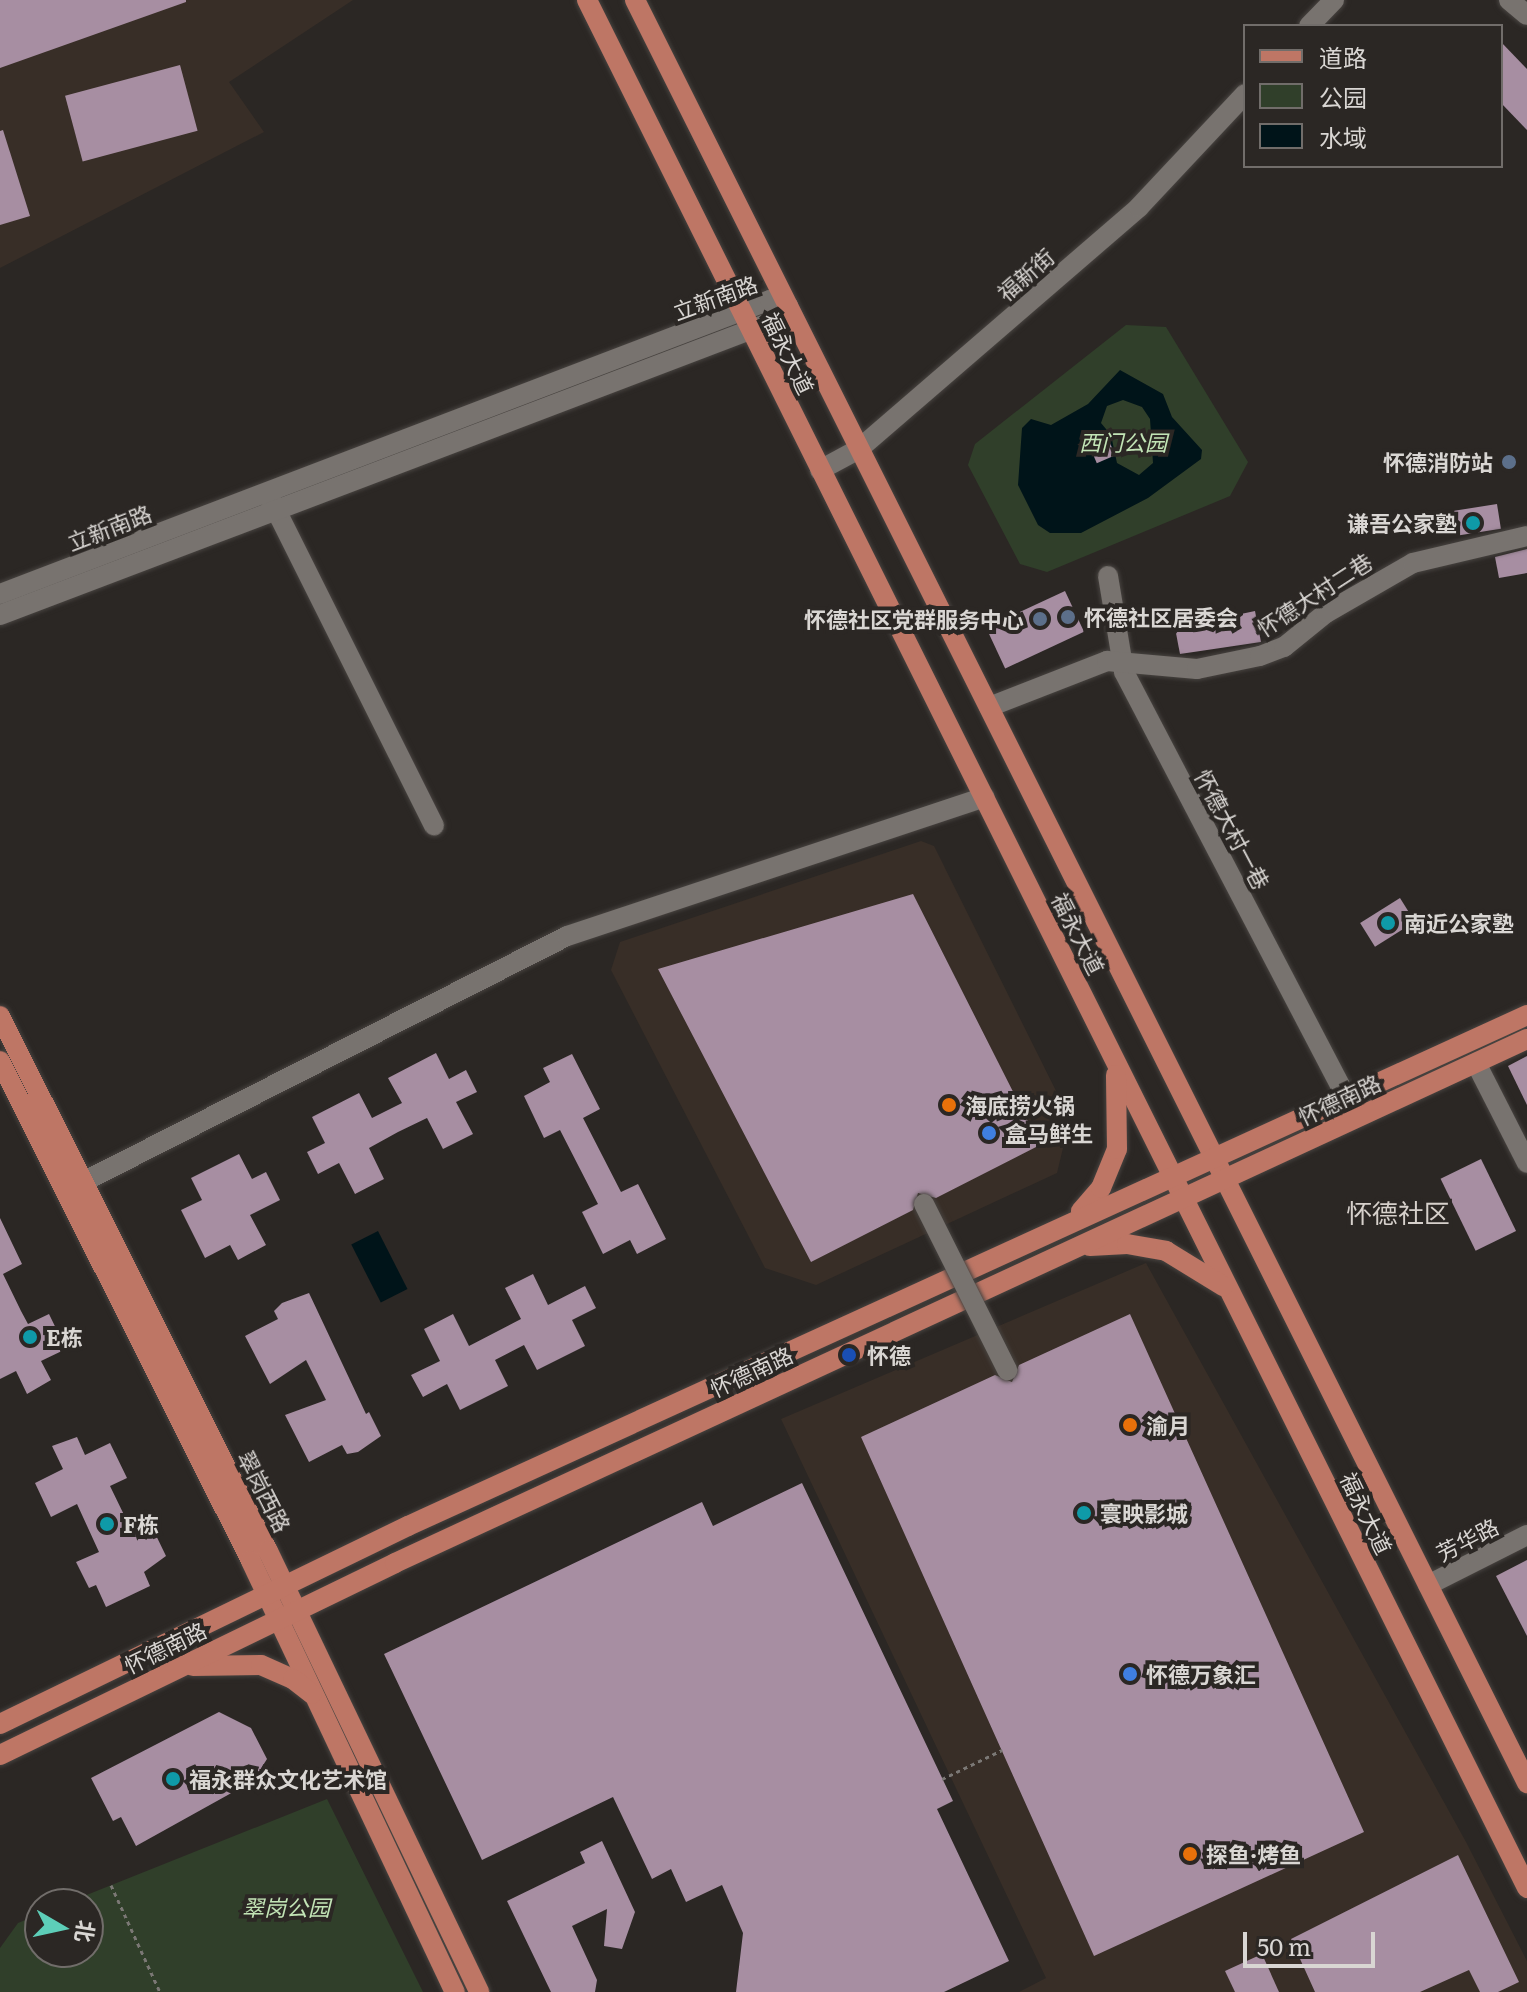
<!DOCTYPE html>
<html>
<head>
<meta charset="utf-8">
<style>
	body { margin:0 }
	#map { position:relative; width:1527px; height:1992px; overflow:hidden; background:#2b2724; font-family:Literata,"Noto Sans SC",serif }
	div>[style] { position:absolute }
	.built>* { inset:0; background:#382e27 }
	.green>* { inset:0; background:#303f2a }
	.water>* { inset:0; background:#001419; transform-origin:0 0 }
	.building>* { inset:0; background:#a78ea2; transform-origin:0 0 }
	.path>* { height:3px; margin-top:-1.5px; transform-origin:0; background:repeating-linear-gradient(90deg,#7b7875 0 4px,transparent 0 8px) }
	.roads { filter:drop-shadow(0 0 2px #474340) drop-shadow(0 0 2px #474340) }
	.minor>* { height:20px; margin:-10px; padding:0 10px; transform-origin:10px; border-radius:10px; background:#78736f }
	.major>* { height:20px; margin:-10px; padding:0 10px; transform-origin:10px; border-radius:10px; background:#be7665 }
	.bridges { filter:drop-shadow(0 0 2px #474340) drop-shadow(0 0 2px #474340) }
	.minor-bridge>* { height:20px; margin:-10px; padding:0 10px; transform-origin:10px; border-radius:10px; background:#78736f }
	.dots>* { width:22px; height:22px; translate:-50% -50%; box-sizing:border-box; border:4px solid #2b2724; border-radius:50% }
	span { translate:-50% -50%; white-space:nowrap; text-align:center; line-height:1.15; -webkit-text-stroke:8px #2b2724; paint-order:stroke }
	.street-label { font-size:22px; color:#d9d6d3 }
	.park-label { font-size:22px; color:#c2e4b6; font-style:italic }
	.poi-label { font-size:22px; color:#d9d6d3; font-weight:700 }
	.right { translate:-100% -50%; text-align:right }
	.left { translate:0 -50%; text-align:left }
	.quarter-label { font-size:26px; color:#d6d0cb }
	.legend { position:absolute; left:1243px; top:24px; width:260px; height:144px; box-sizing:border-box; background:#2b2724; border:2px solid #716d6a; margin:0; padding:10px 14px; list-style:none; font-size:24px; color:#d9d6d3 }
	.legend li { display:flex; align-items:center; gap:16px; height:40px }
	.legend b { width:40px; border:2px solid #716d6a }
	.north { position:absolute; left:24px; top:1888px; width:80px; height:80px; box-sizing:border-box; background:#2b2724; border:2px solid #716d6a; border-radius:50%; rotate:99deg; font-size:22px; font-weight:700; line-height:32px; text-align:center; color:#d9d6d3 }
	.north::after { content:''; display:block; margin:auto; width:28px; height:36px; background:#5dceb8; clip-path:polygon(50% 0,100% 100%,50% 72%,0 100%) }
	.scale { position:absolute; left:1243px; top:1932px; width:132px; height:36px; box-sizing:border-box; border:4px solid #d9d6d3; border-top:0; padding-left:10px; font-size:24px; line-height:28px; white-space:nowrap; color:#d9d6d3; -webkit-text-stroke:6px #2b2724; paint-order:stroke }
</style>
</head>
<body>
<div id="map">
	<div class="built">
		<div style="clip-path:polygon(0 0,353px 0,229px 82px,264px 132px,0 268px)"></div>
		<div style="clip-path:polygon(921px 841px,934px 846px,1070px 1119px,1057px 1173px,816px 1285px,765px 1268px,611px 970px,620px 942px)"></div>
		<div style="clip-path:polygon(1146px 1263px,1466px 1842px,1527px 1961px,1527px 1992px,1019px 1992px,1046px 1978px,781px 1419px)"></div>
	</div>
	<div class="green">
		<div style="clip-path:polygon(1126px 325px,1166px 327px,1248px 462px,1230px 496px,1047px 572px,1020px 564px,968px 465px,975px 444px)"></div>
		<div style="clip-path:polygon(327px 1799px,423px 1992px,0 1992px,0 1948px,18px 1923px,40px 1914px,40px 1952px,88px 1952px,88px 1904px,64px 1904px)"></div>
	</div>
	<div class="water">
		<div style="clip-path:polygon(evenodd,1120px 370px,1163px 394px,1172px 417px,1202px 450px,1201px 459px,1148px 498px,1081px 533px,1050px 533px,1038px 525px,1018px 485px,1022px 428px,1031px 419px,1051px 425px,1088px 404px,1120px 370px,1123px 400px,1142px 407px,1150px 419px,1153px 463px,1139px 475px,1117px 463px,1111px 435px,1101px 423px,1107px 406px,1123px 400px)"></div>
		<div style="left:378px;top:1231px;width:65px;height:30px;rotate:63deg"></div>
	</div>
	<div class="building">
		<div style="clip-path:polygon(0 0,186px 0,186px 2px,0 68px)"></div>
		<div style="clip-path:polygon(1501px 42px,1527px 69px,1527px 130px,1501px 103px)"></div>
		<div style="left:180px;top:65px;width:68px;height:119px;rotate:75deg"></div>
		<div style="clip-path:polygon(3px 130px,30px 216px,0 225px,0 131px)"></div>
		<div style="left:1107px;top:436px;width:21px;height:20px;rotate:67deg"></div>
		<div style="left:1497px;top:504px;width:25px;height:53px;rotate:81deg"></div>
		<div style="clip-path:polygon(1527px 549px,1527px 573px,1499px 578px,1495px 557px)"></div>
		<div style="left:1065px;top:591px;width:45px;height:87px;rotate:65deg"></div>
		<div style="clip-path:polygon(1255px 611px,1261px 642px,1180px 654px,1175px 628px)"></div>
		<div style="clip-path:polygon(913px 894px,1040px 1145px,936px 1198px,918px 1193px,913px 1210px,811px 1262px,658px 969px)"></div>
		<div style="left:1400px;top:898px;width:28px;height:47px;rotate:58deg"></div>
		<div style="clip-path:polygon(436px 1053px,449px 1079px,466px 1070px,477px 1092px,456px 1102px,473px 1134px,443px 1149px,427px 1118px,398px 1132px,369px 1148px,384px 1179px,355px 1194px,339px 1163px,318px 1174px,307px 1152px,325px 1143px,312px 1117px,359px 1093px,372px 1118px,402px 1103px,388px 1078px)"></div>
		<div style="clip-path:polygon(572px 1054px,600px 1109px,583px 1118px,621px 1192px,638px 1184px,666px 1239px,637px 1254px,630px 1240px,603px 1254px,582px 1212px,598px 1204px,560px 1130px,544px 1138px,524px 1096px,550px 1082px,543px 1068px)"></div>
		<div style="clip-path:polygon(1527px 1056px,1527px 1105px,1508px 1066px)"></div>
		<div style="clip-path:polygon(239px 1154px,252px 1179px,266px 1172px,280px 1200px,250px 1215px,266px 1245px,238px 1260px,230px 1245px,205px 1258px,181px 1210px,202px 1200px,191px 1178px)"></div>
		<div style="left:1481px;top:1159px;width:80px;height:45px;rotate:64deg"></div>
		<div style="clip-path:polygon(0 1218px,22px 1264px,3px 1274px,21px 1311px,28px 1324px,49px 1314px,66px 1349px,41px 1361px,51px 1380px,27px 1394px,16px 1371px,0 1379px)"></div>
		<div style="clip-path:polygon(533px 1274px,548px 1305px,585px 1286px,596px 1308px,572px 1320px,585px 1346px,537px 1370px,524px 1345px,495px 1360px,508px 1386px,460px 1410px,447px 1384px,423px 1397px,411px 1375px,440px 1361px,424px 1329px,453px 1314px,469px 1346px,521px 1319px,505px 1288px)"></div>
		<div style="clip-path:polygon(309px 1293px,366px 1414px,369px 1412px,381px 1436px,358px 1452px,347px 1454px,342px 1445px,309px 1462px,285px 1415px,326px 1400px,306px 1360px,270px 1384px,245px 1336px,278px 1319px,274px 1311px,282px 1303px)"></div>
		<div style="clip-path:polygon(1130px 1314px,1364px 1832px,1094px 1956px,861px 1437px,995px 1375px,1012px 1382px,1019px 1365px)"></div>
		<div style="clip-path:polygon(77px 1437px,85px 1455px,110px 1443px,127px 1478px,110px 1486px,127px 1521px,133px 1534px,151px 1525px,166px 1556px,144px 1572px,150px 1586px,106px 1607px,96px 1585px,89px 1588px,76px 1562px,99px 1552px,77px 1504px,51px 1517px,35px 1483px,63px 1469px,52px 1446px)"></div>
		<div style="clip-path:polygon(802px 1483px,953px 1801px,937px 1809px,1009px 1961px,944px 1992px,736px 1992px,743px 1933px,722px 1885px,686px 1902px,671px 1869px,652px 1879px,613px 1797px,482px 1860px,384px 1654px,702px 1502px,713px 1526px)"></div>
		<div style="clip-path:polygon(1527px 1560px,1527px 1636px,1496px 1576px)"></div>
		<div style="clip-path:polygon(219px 1712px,251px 1728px,267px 1759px,253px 1781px,136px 1846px,121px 1817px,113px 1821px,91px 1778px)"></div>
		<div style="clip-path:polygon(602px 1841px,635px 1912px,622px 1949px,604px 1946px,607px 1909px,572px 1926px,597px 1980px,595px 1992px,551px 1992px,507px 1901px,585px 1863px,580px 1852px)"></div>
		<div style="clip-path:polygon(1458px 1855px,1519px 1982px,1498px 1992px,1480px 1992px,1469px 1970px,1420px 1992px,1315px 1992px,1291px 1939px)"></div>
		<div style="clip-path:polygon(1262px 1954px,1279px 1992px,1235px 1992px,1225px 1971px)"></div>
	</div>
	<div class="path">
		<div style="left:942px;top:1779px;width:67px;rotate:-25.8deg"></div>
		<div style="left:111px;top:1885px;width:118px;rotate:65.4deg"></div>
	</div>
	<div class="roads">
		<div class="minor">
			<div style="left:1509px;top:0;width:23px;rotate:40deg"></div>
			<div style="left:1309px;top:26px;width:36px;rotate:-46deg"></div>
			<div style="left:820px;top:470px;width:44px;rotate:-28.3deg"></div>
			<div style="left:859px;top:449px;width:370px;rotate:-40.8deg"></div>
			<div style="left:1139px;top:207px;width:155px;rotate:-46.8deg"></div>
			<div style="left:271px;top:500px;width:364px;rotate:63.4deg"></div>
			<div style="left:1108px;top:576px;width:97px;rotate:80.5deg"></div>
			<div style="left:1124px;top:672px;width:479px;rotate:62.4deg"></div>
			<div style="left:0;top:594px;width:824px;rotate:-20.9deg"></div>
			<div style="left:770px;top:300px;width:19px;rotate:18deg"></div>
			<div style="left:788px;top:306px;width:16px;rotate:125deg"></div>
			<div style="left:779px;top:319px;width:833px;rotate:159.19deg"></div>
			<div style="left:989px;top:707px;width:127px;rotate:-21.3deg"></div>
			<div style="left:1107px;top:661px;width:90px;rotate:5.1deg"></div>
			<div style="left:1197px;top:669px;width:64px;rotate:-11.7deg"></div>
			<div style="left:1260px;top:656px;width:26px;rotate:-21deg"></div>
			<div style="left:1284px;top:647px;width:54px;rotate:-39deg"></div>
			<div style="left:1326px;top:613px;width:100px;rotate:-29.9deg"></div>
			<div style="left:1413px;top:563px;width:117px;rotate:-13.3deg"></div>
			<div style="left:1476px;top:1063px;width:112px;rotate:63deg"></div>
			<div style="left:83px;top:1182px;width:543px;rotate:-26.94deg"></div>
			<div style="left:567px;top:936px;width:440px;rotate:-18.4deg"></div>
			<div style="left:1428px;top:1585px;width:111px;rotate:-26.8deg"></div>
		</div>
		<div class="major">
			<div style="left:587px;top:0;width:2109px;rotate:63.53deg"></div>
			<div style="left:635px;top:0;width:1994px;rotate:63.42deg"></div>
			<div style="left:0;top:1016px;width:598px;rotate:63.39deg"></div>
			<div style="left:268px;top:1551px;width:489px;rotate:64.4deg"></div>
			<div style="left:0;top:1061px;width:559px;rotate:63.34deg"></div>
			<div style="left:251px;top:1561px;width:477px;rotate:64.7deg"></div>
			<div style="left:1081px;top:1211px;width:30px;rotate:-49deg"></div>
			<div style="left:1101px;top:1188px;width:42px;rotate:-67.7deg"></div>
			<div style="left:1117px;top:1149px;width:74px;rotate:-90.8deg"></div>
			<div style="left:1090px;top:1246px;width:37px;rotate:-3deg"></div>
			<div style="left:1127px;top:1244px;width:40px;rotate:10deg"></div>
			<div style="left:1166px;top:1251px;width:67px;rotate:31.6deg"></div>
			<div style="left:193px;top:1666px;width:68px;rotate:-0.8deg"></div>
			<div style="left:261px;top:1665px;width:35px;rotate:24deg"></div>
			<div style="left:293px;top:1679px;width:24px;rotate:38deg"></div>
			<div style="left:0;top:1724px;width:454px;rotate:-25.9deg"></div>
			<div style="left:408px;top:1526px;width:1230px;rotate:-24.54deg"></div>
			<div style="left:0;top:1755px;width:439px;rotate:-25.9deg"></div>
			<div style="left:395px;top:1563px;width:1247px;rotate:-24.84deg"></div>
		</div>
	</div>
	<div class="bridges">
		<div class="minor-bridge">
			<div style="left:924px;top:1204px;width:186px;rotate:63.4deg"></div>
		</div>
	</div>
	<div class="dots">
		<div style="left:1509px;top:462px;background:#5c6f8a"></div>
		<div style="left:1473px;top:523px;background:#0f9aa8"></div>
		<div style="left:1068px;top:617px;background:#5c6f8a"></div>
		<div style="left:1040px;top:619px;background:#5c6f8a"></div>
		<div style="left:1388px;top:923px;background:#0f9aa8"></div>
		<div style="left:949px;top:1105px;background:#e8710a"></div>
		<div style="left:989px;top:1133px;background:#3f7fe0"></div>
		<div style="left:30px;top:1337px;background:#0f9aa8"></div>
		<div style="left:849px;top:1355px;background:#1a4fb4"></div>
		<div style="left:1130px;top:1425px;background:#e8710a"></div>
		<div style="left:1084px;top:1513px;background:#0f9aa8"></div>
		<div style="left:107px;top:1524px;background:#0f9aa8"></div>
		<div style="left:1130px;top:1674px;background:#3f7fe0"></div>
		<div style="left:173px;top:1779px;background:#0f9aa8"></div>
		<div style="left:1190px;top:1854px;background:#e8710a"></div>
	</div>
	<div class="street-label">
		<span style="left:1025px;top:274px;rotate:-41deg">福新街</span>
		<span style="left:715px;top:297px;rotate:-20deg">立新南路</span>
		<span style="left:789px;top:353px;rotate:64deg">福永大道</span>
		<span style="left:109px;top:527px;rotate:-21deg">立新南路</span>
		<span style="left:1314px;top:594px;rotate:-33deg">怀德大村二巷</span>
		<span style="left:1233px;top:829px;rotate:62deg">怀德大村一巷</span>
		<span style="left:1079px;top:933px;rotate:63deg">福永大道</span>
		<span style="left:1339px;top:1099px;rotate:-25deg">怀德南路</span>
		<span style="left:751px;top:1371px;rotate:-25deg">怀德南路</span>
		<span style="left:265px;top:1491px;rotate:63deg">翠岗西路</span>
		<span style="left:1367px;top:1513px;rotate:64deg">福永大道</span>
		<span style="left:1467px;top:1539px;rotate:-27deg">芳华路</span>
		<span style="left:165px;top:1647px;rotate:-26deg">怀德南路</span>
	</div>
	<div class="park-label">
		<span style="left:1123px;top:442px">西门公园</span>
		<span style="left:286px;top:1907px">翠岗公园</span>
	</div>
	<div class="poi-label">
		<span class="right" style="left:1493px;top:462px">怀德消防站</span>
		<span class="right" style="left:1457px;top:523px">谦吾公家塾</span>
		<span class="left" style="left:1084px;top:617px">怀德社区居委会</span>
		<span class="right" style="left:1024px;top:619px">怀德社区党群服务中心</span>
		<span class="left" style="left:1404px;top:923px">南近公家塾</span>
		<span class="left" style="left:965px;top:1105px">海底捞火锅</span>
		<span class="left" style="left:1005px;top:1133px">盒马鲜生</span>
		<span class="left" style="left:46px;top:1337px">E栋</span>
		<span class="left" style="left:867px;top:1355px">怀德</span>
		<span class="left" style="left:1146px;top:1425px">渝月</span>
		<span class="left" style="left:1100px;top:1513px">寰映影城</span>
		<span class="left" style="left:123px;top:1524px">F栋</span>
		<span class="left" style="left:1146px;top:1674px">怀德万象汇</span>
		<span class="left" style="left:189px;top:1779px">福永群众文化艺术馆</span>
		<span class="left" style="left:1206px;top:1854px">探鱼·烤鱼</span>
	</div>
	<div class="quarter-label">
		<span style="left:1398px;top:1212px">怀德社区</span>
	</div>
	<ul class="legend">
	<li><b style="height:10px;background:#be7665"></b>道路</li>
	<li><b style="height:22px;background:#303f2a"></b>公园</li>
	<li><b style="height:22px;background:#001419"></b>水域</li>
	</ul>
	<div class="north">北</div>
	<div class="scale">50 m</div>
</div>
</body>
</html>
